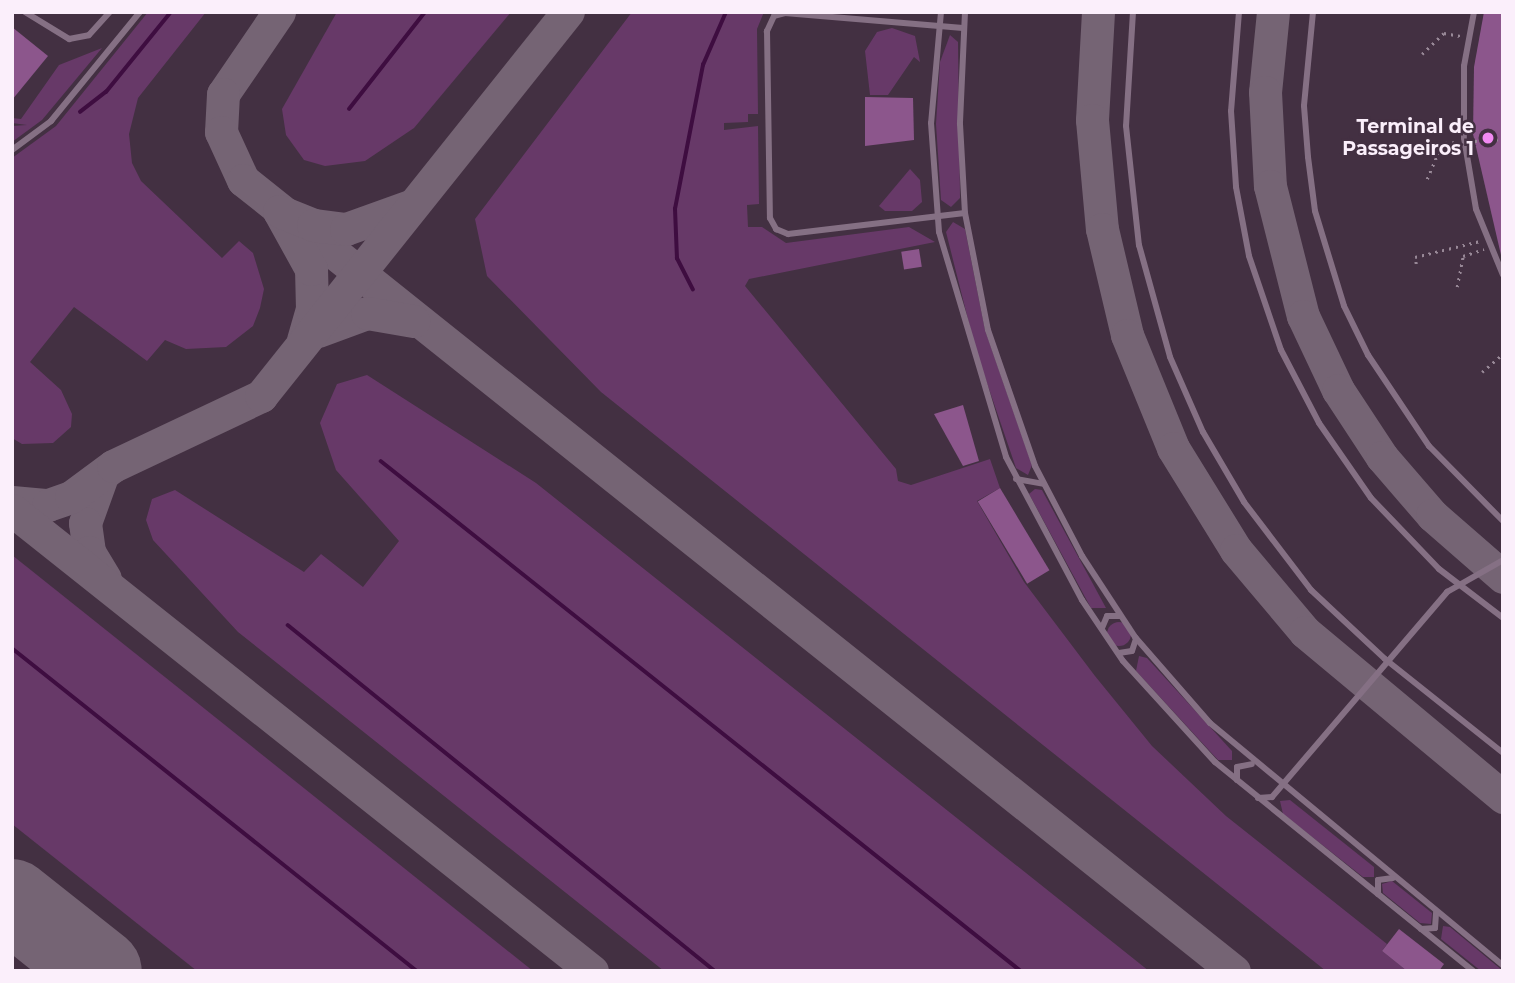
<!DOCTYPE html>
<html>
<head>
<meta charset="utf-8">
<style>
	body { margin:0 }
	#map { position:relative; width:1515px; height:983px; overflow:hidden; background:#433042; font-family:Montserrat,sans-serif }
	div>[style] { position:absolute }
	.green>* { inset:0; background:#673968 }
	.round { border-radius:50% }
	.stream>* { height:3.5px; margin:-1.75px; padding:0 1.75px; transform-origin:1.75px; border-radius:1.75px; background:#3e0d40 }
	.taxiway>* { height:33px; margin:-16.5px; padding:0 16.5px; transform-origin:16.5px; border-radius:16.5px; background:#756474 }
	.runway>* { height:84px; margin:-42px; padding:0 42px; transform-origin:42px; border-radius:42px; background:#756474 }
	.building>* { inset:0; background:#8c568c; transform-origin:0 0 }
	.path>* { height:2.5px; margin-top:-1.25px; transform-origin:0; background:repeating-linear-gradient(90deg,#988897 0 2px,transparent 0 7px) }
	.lane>* { height:6px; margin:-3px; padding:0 3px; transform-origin:3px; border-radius:3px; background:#857084 }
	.dots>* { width:19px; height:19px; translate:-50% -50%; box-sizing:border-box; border:4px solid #433042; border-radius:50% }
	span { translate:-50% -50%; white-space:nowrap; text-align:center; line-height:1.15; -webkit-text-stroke:5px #433042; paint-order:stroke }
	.poi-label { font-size:19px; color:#fbeffb; font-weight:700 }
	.right { translate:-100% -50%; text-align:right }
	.frame { position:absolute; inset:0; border:14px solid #fbeffb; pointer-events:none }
</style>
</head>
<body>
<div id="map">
	<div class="green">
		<div style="clip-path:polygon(148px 12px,206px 12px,138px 98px,129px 134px,132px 163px,141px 181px,222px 258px,239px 241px,253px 253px,264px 289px,260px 308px,253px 326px,226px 347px,186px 349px,165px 340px,147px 361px,74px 307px,30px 362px,61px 390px,72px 414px,71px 427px,53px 443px,22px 444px,12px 438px,12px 158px,56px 126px)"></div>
		<div style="clip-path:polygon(337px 12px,511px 12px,414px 128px,365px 161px,325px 166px,304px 160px,286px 135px,282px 109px)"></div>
		<div style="clip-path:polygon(632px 12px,764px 12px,757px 29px,758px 114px,748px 114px,748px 122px,724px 123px,724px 130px,758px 126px,759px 204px,747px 205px,748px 227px,762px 227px,786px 243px,909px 227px,935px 242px,749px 279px,745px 286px,896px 469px,898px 481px,911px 485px,990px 459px,1000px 488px,977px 501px,1024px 582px,1095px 676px,1152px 746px,1226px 816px,1387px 944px,1382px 951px,1407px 971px,1326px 971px,601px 392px,487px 276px,475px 219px)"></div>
		<div style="clip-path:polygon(892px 28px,915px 36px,920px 62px,914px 57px,888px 95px,870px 95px,865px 51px,877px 32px)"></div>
		<div style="clip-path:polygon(950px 35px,958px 42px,960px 198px,951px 207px,941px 200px,936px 124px,940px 62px)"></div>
		<div style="clip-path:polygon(102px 48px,42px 120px,12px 142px,12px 126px,27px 125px,12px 123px,12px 118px,21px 119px,59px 65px)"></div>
		<div style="clip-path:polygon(910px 169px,920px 180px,922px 202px,912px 211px,885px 211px,879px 206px)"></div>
		<div style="clip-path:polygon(953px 222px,965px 229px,985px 330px,1032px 465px,1028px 475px,1016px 468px,976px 351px,946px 232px)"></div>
		<div style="clip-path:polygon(367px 375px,536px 483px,1149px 971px,664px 971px,238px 632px,153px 540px,146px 520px,152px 499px,175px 490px,304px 572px,321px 554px,363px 587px,399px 541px,336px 470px,320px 423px,337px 384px)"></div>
		<div style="clip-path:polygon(1035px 489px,1042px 490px,1106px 608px,1091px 608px,1029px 494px)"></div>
		<div style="clip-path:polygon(12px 555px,533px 971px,197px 971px,12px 824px)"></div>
		<div class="round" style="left:1107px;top:622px;width:24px;height:24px"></div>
		<div style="clip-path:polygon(1139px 656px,1147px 658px,1232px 751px,1232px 760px,1218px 760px,1136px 671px)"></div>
		<div style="clip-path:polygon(1290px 800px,1374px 867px,1374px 877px,1363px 877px,1283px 814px,1280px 801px)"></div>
		<div style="clip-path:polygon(1392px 881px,1432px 913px,1431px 924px,1420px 923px,1383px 893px,1382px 884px)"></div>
		<div style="clip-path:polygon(1443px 926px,1450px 927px,1503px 971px,1481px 971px,1441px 939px)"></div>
	</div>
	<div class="stream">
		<div style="left:349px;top:109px;width:123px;rotate:-51.9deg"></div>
		<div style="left:80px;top:112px;width:33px;rotate:-38deg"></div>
		<div style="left:106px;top:92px;width:103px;rotate:-50.9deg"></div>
		<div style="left:693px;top:290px;width:35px;rotate:-117deg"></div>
		<div style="left:677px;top:259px;width:50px;rotate:-92.3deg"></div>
		<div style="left:675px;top:209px;width:147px;rotate:-79deg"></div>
		<div style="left:703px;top:65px;width:58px;rotate:-66.5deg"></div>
		<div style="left:381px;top:461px;width:818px;rotate:38.55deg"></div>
		<div style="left:288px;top:625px;width:550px;rotate:39.02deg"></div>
		<div style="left:12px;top:648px;width:518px;rotate:38.57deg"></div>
	</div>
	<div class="taxiway">
		<div style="left:279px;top:12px;width:99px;rotate:124.3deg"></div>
		<div style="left:223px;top:94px;width:38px;rotate:93deg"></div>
		<div style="left:221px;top:132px;width:53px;rotate:65.4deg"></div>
		<div style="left:243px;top:180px;width:1268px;rotate:38.6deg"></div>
		<div style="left:1098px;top:12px;width:108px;rotate:93.2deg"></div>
		<div style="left:1092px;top:120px;width:109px;rotate:84.8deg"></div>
		<div style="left:1102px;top:229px;width:109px;rotate:76.7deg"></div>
		<div style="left:1127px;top:335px;width:122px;rotate:67.8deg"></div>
		<div style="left:1173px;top:448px;width:120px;rotate:58.3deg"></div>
		<div style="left:1236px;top:550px;width:107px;rotate:49.9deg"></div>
		<div style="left:1305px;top:632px;width:258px;rotate:39.8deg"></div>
		<div style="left:1273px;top:12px;width:80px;rotate:95.7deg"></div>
		<div style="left:1265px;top:92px;width:94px;rotate:87deg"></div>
		<div style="left:1270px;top:186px;width:134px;rotate:75.8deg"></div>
		<div style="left:1303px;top:316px;width:82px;rotate:64.7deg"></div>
		<div style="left:1338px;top:390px;width:80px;rotate:56.7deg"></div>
		<div style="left:1382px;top:457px;width:77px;rotate:49.2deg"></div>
		<div style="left:1432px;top:515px;width:94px;rotate:41.1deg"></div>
		<div style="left:318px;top:331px;width:52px;rotate:-20.2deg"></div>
		<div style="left:367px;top:313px;width:47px;rotate:9.9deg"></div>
		<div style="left:303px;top:340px;width:32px;rotate:-74deg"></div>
		<div style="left:312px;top:309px;width:40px;rotate:-91.4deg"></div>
		<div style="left:311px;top:269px;width:66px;rotate:-118.9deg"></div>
		<div style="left:279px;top:211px;width:37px;rotate:22deg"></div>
		<div style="left:313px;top:225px;width:33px;rotate:7deg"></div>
		<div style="left:346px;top:229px;width:68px;rotate:-19.8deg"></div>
		<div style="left:102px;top:476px;width:50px;rotate:109.9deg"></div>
		<div style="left:85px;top:523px;width:29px;rotate:82deg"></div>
		<div style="left:89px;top:552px;width:31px;rotate:59deg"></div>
		<div style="left:12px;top:502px;width:36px;rotate:5deg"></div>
		<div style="left:48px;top:505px;width:24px;rotate:-19deg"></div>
		<div style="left:71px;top:497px;width:52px;rotate:-36.4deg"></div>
		<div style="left:113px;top:466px;width:164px;rotate:-25.3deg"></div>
		<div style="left:261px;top:396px;width:492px;rotate:-51.4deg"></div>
		<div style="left:12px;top:510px;width:741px;rotate:38.48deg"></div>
	</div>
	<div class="runway">
		<div style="left:12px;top:901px;width:112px;rotate:38.5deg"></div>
	</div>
	<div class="building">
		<div style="clip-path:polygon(1484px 12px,1503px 12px,1501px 255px,1473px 134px,1474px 67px)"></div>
		<div style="clip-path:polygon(12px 27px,48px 56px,12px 100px)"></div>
		<div style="clip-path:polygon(865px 97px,913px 98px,914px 140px,865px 146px)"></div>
		<div style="left:919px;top:249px;width:18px;height:18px;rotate:81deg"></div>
		<div style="clip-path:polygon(963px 405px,979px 461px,963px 466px,934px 414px)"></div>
		<div style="left:1000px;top:488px;width:96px;height:26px;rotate:59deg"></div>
		<div style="clip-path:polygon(1399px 929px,1444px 964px,1439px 971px,1407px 971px,1382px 951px)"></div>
	</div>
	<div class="path">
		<div style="left:1422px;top:54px;width:30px;rotate:-44deg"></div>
		<div style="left:1444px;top:33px;width:17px;rotate:10deg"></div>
		<div style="left:1475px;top:141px;width:28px;rotate:-4deg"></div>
		<div style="left:1431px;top:144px;width:27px;rotate:-4deg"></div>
		<div style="left:1427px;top:179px;width:28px;rotate:-67deg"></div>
		<div style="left:1438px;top:153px;width:19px;rotate:-3deg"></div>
		<div style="left:1416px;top:264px;width:7px;rotate:-98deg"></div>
		<div style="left:1415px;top:257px;width:67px;rotate:-13.8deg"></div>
		<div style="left:1457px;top:287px;width:32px;rotate:-79deg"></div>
		<div style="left:1463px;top:256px;width:22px;rotate:-18deg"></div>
		<div style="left:1482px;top:372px;width:28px;rotate:-41deg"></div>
	</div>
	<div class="lane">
		<div style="left:25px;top:12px;width:52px;rotate:31.5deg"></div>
		<div style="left:69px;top:39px;width:20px;rotate:-11deg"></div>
		<div style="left:89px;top:35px;width:31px;rotate:-48deg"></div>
		<div style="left:941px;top:12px;width:111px;rotate:95.1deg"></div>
		<div style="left:931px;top:123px;width:109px;rotate:85.8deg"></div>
		<div style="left:939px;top:232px;width:235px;rotate:73.4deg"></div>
		<div style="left:1006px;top:457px;width:162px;rotate:62deg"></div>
		<div style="left:1082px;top:600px;width:73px;rotate:56.1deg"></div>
		<div style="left:1123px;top:661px;width:137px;rotate:47.7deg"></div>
		<div style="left:1215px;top:762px;width:332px;rotate:39deg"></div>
		<div style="left:965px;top:12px;width:112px;rotate:92.6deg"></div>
		<div style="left:960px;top:124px;width:89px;rotate:86.8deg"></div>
		<div style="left:965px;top:213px;width:119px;rotate:78.9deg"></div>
		<div style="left:988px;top:330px;width:144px;rotate:70.9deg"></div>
		<div style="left:1035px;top:466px;width:102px;rotate:62.4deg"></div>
		<div style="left:1082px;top:556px;width:97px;rotate:56.8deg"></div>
		<div style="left:1135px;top:637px;width:114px;rotate:48.9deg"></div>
		<div style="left:1210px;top:723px;width:380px;rotate:39.6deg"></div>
		<div style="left:1133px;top:12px;width:114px;rotate:93.5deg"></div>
		<div style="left:1126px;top:126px;width:120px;rotate:83.8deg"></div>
		<div style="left:1139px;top:245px;width:116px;rotate:74.5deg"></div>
		<div style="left:1170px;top:357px;width:82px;rotate:66.3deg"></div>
		<div style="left:1203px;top:432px;width:81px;rotate:59.6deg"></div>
		<div style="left:1244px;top:502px;width:111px;rotate:52.7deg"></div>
		<div style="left:1311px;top:590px;width:101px;rotate:43deg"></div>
		<div style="left:1385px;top:659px;width:151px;rotate:38.5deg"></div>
		<div style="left:1239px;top:12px;width:99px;rotate:94.6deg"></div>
		<div style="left:1231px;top:111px;width:76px;rotate:86.2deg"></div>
		<div style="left:1236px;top:187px;width:70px;rotate:79.3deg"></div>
		<div style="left:1249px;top:256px;width:99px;rotate:71.2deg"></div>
		<div style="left:1281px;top:350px;width:82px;rotate:62.5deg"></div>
		<div style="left:1319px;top:423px;width:91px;rotate:55.3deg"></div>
		<div style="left:1371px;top:498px;width:98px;rotate:46.2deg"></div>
		<div style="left:1439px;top:569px;width:81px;rotate:37.4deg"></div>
		<div style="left:1313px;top:12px;width:94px;rotate:95.5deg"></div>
		<div style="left:1304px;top:106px;width:51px;rotate:85.5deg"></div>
		<div style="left:1308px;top:157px;width:54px;rotate:82.6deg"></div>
		<div style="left:1315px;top:211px;width:99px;rotate:73deg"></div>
		<div style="left:1344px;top:306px;width:55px;rotate:63.9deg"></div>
		<div style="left:1368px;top:355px;width:110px;rotate:56.2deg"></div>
		<div style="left:1429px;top:446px;width:105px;rotate:45.4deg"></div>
		<div style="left:1474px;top:12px;width:55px;rotate:100.5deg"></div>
		<div style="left:1464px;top:66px;width:72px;rotate:90deg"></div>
		<div style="left:1464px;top:138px;width:72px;rotate:80.4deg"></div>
		<div style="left:1476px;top:209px;width:71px;rotate:67.8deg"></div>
		<div style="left:963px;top:28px;width:179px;rotate:-175.2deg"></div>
		<div style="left:785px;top:13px;width:11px;rotate:165deg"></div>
		<div style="left:774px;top:16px;width:17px;rotate:115deg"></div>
		<div style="left:767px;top:31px;width:187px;rotate:89.1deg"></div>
		<div style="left:770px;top:218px;width:13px;rotate:61deg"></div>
		<div style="left:776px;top:229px;width:13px;rotate:23deg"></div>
		<div style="left:788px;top:234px;width:178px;rotate:-6.8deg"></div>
		<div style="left:12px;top:150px;width:49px;rotate:-36.6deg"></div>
		<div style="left:51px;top:121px;width:141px;rotate:-50.8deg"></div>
		<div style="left:1016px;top:479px;width:28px;rotate:10deg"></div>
		<div style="left:1102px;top:628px;width:13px;rotate:-67deg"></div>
		<div style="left:1107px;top:616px;width:13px"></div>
		<div style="left:1119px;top:653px;width:13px;rotate:-9deg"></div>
		<div style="left:1132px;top:651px;width:13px;rotate:-72deg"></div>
		<div style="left:1237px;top:780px;width:13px;rotate:-90deg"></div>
		<div style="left:1237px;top:767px;width:15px;rotate:-11deg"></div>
		<div style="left:1258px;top:798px;width:14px;rotate:-4deg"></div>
		<div style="left:1272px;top:797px;width:270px;rotate:-49.5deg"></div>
		<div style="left:1447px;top:592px;width:64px;rotate:-29.7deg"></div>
		<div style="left:1378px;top:894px;width:14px;rotate:-90deg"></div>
		<div style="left:1378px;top:880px;width:15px;rotate:-8deg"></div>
		<div style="left:1421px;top:929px;width:14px;rotate:-4deg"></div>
		<div style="left:1435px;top:928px;width:16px;rotate:-86deg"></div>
	</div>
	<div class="dots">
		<div style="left:1488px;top:138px;background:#f28af3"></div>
	</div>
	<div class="poi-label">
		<span class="right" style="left:1474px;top:138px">Terminal de<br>Passageiros 1</span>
	</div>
	<div class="frame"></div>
</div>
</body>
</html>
